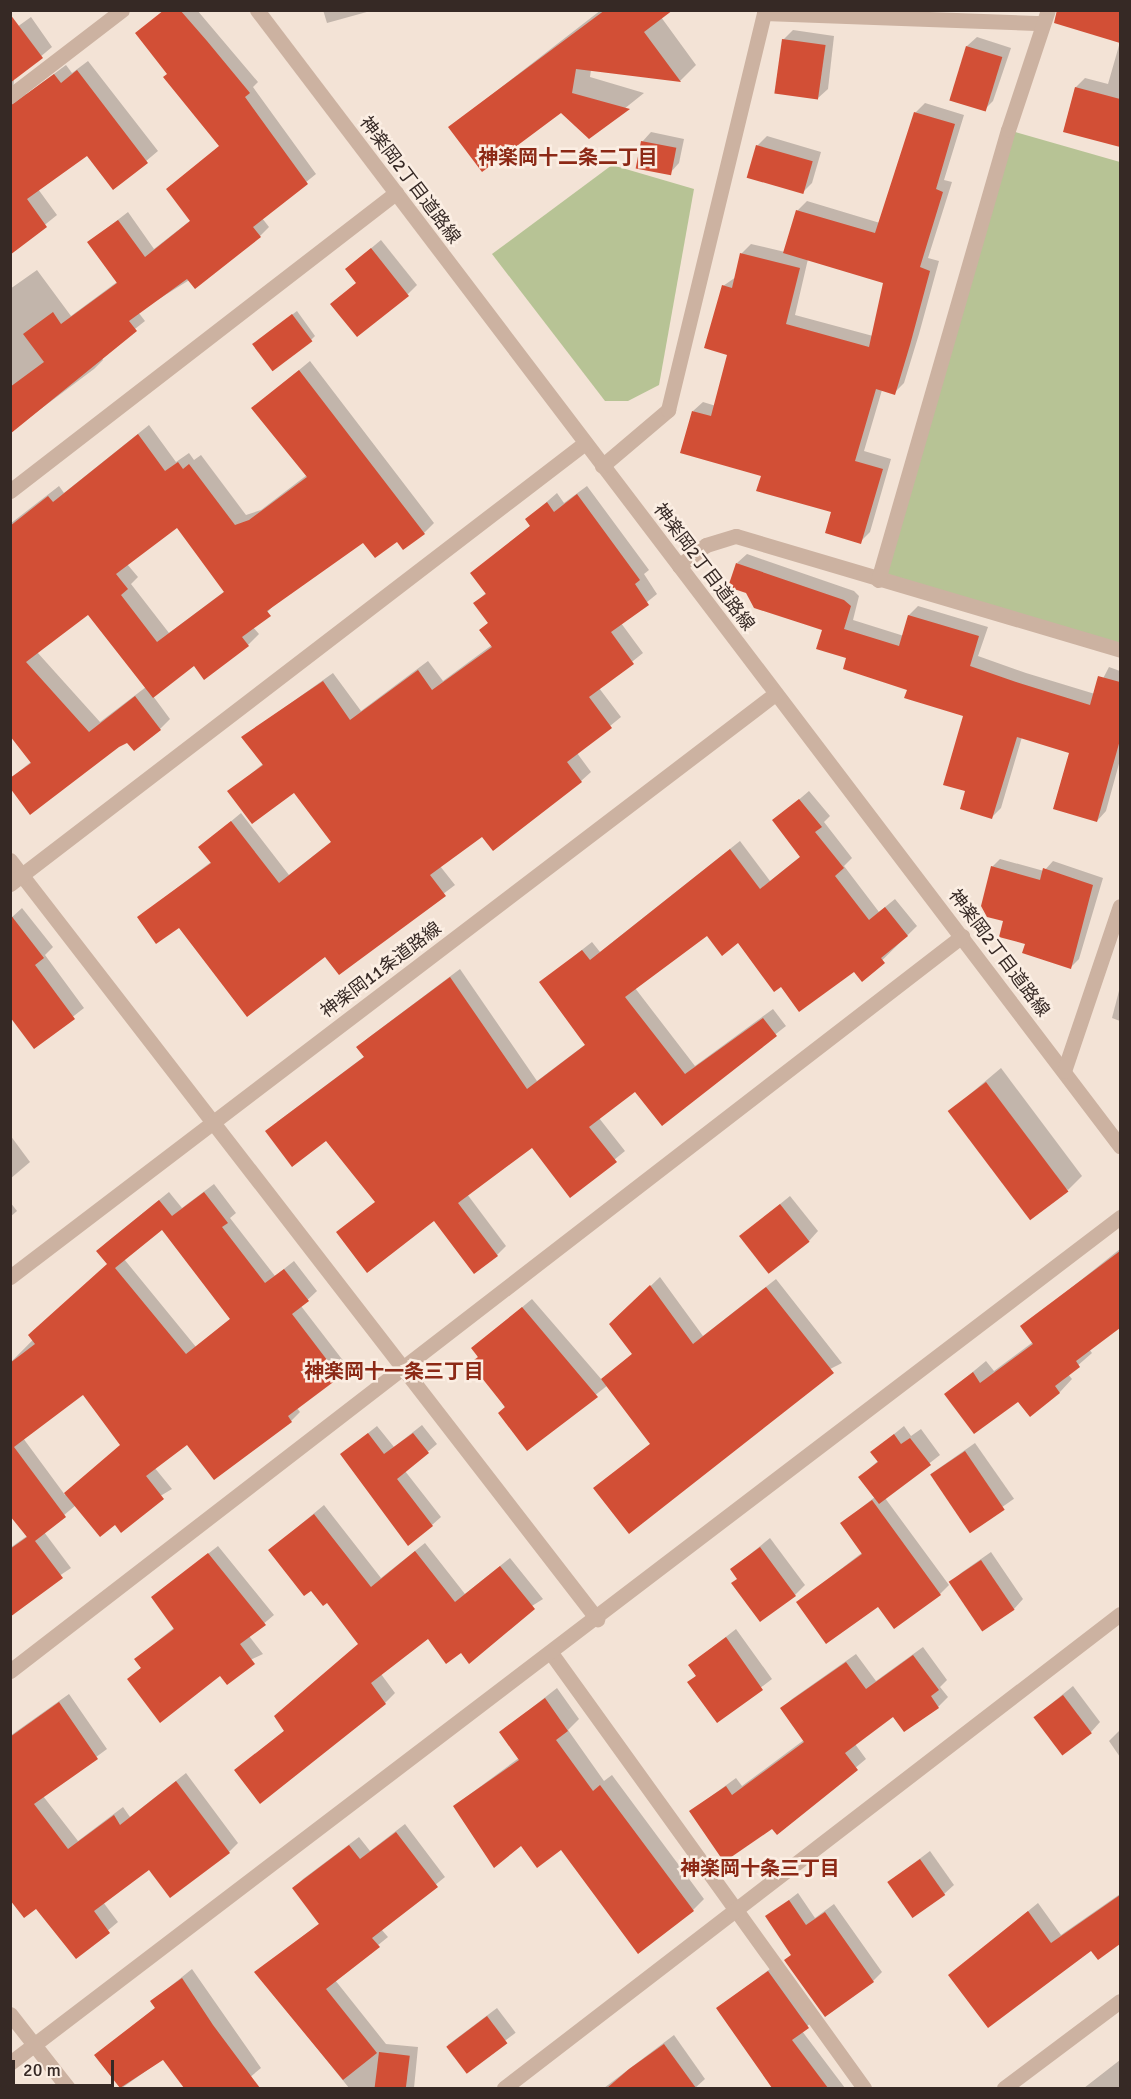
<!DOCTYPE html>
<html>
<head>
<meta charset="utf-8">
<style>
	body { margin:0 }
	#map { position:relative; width:1131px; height:2099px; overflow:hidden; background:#f3e3d6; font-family:Signika,"Noto Sans JP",sans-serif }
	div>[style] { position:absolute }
	.green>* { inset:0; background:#b7c395 }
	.shadow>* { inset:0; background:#0003; transform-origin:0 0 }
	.building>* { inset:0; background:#d24f36; transform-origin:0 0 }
	.minor>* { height:15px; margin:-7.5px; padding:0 7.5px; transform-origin:7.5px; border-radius:7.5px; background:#ccb2a1 }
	span { translate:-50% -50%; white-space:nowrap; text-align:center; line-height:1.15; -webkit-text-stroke:5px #fbeee3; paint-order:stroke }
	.street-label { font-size:18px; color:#362925 }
	.neighbourhood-label { font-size:20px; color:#8c2916; font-weight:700 }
	.frame { position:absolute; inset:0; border:12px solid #362925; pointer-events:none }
	.scale { position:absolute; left:12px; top:2060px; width:102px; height:27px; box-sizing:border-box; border:3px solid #362925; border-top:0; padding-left:8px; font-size:18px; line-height:21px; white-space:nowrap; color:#362925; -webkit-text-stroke:4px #fbeee3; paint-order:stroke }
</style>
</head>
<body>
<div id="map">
	<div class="green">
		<div style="clip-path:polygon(1008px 130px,1120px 162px,1120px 650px,878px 580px)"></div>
		<div style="clip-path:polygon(612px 165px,694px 189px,659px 385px,628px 401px,605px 401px,492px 254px)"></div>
	</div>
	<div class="shadow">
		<div style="clip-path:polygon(164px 10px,197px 10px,258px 82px,253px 87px,316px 174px,262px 218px,269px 227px,260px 236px,138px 312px,145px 321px,101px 356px,103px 360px,94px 369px,10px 432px,10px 289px,37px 270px,71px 316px,117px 282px,89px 242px,128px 212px,154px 249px,191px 220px,168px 189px,221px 145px,169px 73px)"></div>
		<div style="clip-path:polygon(323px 10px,374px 10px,327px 23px)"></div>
		<div style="clip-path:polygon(601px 10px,671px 10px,661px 17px,696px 65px,680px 81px,591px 70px,590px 77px,644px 93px,589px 137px,562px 112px,450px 127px)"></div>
		<div style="clip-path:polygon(1071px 10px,1120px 10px,1120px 146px,1065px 131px,1076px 87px,1085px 78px,1108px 84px,1120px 42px,1067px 25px)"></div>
		<div style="clip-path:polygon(31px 17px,52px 47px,14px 79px,13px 92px,27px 94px,66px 65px,72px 73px,88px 61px,158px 151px,114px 188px,87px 154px,38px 189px,57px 215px,10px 253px,10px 32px)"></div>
		<div style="clip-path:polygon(793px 30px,834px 36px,828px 89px,818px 98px,783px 40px)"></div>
		<div style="clip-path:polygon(977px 37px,1011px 48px,993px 101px,983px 111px,967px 46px)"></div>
		<div style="clip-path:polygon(evenodd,925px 103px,964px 115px,944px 180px,952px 182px,928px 258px,939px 261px,919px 334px,904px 383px,894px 393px,882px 390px,864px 451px,891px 459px,870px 532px,860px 542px,832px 511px,763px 475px,693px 411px,703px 402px,716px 406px,729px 354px,723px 286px,736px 277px,742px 253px,751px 244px,785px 252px,797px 211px,807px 201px,880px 223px,915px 113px,925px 103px,808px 259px,885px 282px,873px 336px,795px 315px,808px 259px)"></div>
		<div style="clip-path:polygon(651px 132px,684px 139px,679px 163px,670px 173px,642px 142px)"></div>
		<div style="clip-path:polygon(767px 136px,821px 152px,812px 183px,802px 193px,757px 146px)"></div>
		<div style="clip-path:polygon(381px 240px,417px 285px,408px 294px,357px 283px,357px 260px)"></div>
		<div style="clip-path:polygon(297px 311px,315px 336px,311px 340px,258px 340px)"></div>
		<div style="clip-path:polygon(evenodd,310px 361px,434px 523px,424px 533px,364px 541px,278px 601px,253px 627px,259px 634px,248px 645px,194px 664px,153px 696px,170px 719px,160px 729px,10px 779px,32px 761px,10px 734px,10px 524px,59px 486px,64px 493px,149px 425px,176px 462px,189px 453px,194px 460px,201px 455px,246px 515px,261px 510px,307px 475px,253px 408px,310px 361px,177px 526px,225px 591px,169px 633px,131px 584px,138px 577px,127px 564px,177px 526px,310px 361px,89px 613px,146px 687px,100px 722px,37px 652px,89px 613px)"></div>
		<div style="clip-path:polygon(587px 486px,649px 570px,644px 574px,657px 594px,621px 623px,643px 653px,599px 688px,621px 717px,577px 753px,591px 772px,581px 781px,493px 849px,482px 835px,440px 866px,455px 885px,339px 973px,325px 955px,139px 917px,211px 862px,200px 847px,241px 813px,289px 875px,332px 841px,294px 791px,229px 792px,264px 763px,243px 737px,333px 673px,361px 711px,428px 661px,443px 681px,492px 645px,481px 630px,489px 622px,475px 603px,487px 592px,472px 573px,531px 525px,527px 519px,557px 493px,564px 503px)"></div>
		<div style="clip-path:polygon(747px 554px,854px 591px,859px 596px,853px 620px,904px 636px,909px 615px,918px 606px,988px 627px,978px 656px,1026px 673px,1095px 694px,1109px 667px,1120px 671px,1120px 760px,1106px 811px,1097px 821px,1071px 752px,1022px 737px,1001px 808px,992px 817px,967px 790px,965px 715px,848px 657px,824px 629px,737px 563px)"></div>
		<div style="clip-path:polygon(809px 791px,830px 816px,824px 822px,852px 858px,844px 866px,879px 912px,895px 899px,917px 926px,862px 980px,854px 970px,781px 985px,738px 941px,707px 934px,635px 988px,695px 1066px,773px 1009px,786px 1026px,662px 1124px,636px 1090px,599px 1118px,625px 1151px,570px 1196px,532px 1146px,467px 1194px,506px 1246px,497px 1255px,435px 1219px,376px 1201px,326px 1139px,277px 1122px,365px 1056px,358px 1047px,368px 1038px,460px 969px,537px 1081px,586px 1044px,541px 982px,592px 942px,600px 952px,740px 841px,770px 881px,801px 856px,774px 821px)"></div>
		<div style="clip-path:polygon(1000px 859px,1044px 871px,1053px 861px,1103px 878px,1079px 959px,1071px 967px,1027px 943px,1005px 920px,992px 867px)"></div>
		<div style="clip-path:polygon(22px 908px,53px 947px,45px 955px,84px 1008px,34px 1047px,10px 919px)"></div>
		<div style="clip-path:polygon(1120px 987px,1120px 1021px,1112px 1018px)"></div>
		<div style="clip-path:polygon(1001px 1068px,1082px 1176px,1068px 1190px,950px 1111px)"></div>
		<div style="clip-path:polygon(10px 1135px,30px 1162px,10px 1179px)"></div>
		<div style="clip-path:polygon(evenodd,214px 1184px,236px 1213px,230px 1218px,275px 1276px,294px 1261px,317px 1291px,301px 1306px,348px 1367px,297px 1408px,300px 1412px,291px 1421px,187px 1442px,154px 1467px,172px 1489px,115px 1523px,76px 1505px,44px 1532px,71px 1568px,10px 1609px,10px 1548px,27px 1536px,10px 1514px,10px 1363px,108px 1264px,98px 1251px,107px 1242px,169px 1192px,182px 1208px,214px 1184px,162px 1228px,231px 1318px,196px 1347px,124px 1259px,162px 1228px,214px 1184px,83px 1393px,122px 1444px,65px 1495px,23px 1438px,83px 1393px)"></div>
		<div style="clip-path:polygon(790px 1196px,818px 1231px,809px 1241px,741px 1236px)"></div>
		<div style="clip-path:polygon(10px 1202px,17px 1211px,10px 1217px)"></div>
		<div style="clip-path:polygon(1120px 1249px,1120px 1326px,1089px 1349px,1092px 1353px,1068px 1374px,1072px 1379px,1060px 1392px,1030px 1415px,1018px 1400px,946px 1394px,986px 1361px,994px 1371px,1033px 1342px,1022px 1327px)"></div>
		<div style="clip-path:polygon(660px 1277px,703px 1336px,776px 1279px,842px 1363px,595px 1488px,651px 1443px,608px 1385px,527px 1449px,473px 1348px,532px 1299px,602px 1380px,633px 1353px,611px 1324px)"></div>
		<div style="clip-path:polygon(422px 1425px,437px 1444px,405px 1471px,441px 1517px,432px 1525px,342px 1454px,377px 1426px,394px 1447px)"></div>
		<div style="clip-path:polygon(904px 1426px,911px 1436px,921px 1429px,940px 1455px,885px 1498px,949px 1585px,961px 1573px,991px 1552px,1023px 1599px,1014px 1609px,951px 1583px,940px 1594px,878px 1605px,798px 1602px,863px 1552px,842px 1523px,875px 1497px,860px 1477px,879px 1460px,872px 1452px)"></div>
		<div style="left:975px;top:1443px;width:68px;height:54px;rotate:55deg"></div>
		<div style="clip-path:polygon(324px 1505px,381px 1578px,425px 1543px,465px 1594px,510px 1558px,543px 1599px,461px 1651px,428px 1637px,381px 1674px,395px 1693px,385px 1703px,261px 1802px,236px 1770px,285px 1730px,360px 1643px,327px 1601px,270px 1550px)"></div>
		<div style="clip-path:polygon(770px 1538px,805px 1585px,795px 1595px,738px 1578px,732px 1569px)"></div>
		<div style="clip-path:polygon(218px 1546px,274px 1615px,249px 1636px,263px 1654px,221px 1674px,129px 1679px,142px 1667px,136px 1659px,175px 1627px,153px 1597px)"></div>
		<div style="clip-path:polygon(736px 1629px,772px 1679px,717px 1721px,689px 1682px,697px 1675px,690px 1665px)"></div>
		<div style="clip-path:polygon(923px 1647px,947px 1680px,940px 1687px,948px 1697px,938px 1707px,894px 1715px,855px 1744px,866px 1759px,777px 1833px,773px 1827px,691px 1811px,736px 1778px,742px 1786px,804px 1740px,782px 1708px,792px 1699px,856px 1654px,876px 1681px)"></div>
		<div style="clip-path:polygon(1073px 1686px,1100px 1722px,1091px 1732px,1035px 1717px)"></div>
		<div style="clip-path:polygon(557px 1688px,579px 1719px,568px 1730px,604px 1781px,612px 1775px,704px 1899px,693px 1910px,561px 1848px,522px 1843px,454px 1806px,519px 1758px,501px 1732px)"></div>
		<div style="clip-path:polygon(69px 1694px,107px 1749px,43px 1796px,78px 1841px,123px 1807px,130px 1817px,186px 1773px,238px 1843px,229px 1852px,149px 1868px,103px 1902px,118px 1922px,76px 1957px,36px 1907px,10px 1897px,10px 1736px)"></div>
		<div style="clip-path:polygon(1120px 1730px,1120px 1757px,1109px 1741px)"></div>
		<div style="clip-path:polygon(405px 1824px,445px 1877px,381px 1929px,388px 1937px,335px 1980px,386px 2044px,418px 2047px,414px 2088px,349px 2088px,256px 1972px,320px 1923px,294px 1888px,303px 1879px,359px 1837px,370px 1851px)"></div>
		<div style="clip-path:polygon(930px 1851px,954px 1885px,944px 1894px,889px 1882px)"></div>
		<div style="clip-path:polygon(798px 1893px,815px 1918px,834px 1904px,882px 1972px,873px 1981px,767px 1917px)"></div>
		<div style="clip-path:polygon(1120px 1894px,1120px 1942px,1098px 1958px,1091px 1948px,950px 1975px,1038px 1903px,1061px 1935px)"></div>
		<div style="clip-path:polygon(778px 1963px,817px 2017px,802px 2031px,845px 2088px,774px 2088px,718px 2008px)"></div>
		<div style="clip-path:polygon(192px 1969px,261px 2068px,237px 2088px,186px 2088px,164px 2058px,122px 2088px,96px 2055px,156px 2007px,152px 2001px)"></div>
		<div style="left:497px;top:2008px;width:31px;height:62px;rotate:53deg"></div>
		<div style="clip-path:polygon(674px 2035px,705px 2079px,695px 2088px,604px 2088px)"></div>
		<div style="clip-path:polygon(1120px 2060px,1120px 2088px,1083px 2088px,1084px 2088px)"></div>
	</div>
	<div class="building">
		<div style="clip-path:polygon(164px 10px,180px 10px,207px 41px,250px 93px,245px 97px,308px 184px,253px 227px,261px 237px,195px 289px,187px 279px,129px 321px,137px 331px,10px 434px,10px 387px,44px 362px,23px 334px,53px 312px,61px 324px,117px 283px,87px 242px,118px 220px,145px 257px,190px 221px,166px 189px,219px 146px,163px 77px,167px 74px,135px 33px)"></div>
		<div style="clip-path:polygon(605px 10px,673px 10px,644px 32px,681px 82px,576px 69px,572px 93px,630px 109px,589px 139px,561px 113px,482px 172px,448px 127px)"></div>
		<div style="clip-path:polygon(1057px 10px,1120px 10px,1120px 43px,1054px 23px)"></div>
		<div style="clip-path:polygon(10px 14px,43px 58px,10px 83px)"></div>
		<div style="left:782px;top:39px;width:44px;height:55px;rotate:8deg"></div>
		<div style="left:966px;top:46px;width:38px;height:57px;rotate:17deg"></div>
		<div style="clip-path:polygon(77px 70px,148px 163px,113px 190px,87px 156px,27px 199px,47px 227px,10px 255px,10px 106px,54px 74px,61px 83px)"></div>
		<div style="clip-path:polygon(1075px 87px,1120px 99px,1120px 147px,1063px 132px)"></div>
		<div style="clip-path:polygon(914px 112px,955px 124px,936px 189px,943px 192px,920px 267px,930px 271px,910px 345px,895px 395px,876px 389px,855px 461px,883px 469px,861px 544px,825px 533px,831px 512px,756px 491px,761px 476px,680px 453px,692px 411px,711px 416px,727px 355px,704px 348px,722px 285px,732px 288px,740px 253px,800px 268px,786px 324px,869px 347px,883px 283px,783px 253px,796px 210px,875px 233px)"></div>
		<div style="left:641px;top:141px;width:36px;height:28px;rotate:11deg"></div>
		<div style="left:756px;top:145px;width:59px;height:34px;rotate:16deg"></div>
		<div style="clip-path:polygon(371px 248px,409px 296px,357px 337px,330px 304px,356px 283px,345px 269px)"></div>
		<div style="left:292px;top:314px;width:34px;height:50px;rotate:53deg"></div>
		<div style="clip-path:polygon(evenodd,299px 370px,425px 534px,403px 550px,397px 542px,375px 558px,363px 543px,267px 611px,271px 616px,242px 637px,249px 646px,204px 680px,194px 666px,153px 698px,88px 615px,26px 662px,89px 732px,135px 696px,161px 730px,134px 751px,127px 743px,119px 747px,30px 815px,10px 788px,10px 778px,31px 763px,10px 736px,10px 526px,48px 496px,53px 502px,138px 434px,165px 471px,178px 462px,183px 469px,189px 464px,235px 525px,249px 520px,307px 477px,251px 408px,299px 370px,177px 528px,224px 592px,157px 642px,121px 595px,128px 589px,116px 574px,177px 528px)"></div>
		<div style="clip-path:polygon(577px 494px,640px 580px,635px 584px,649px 605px,611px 632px,634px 664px,589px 697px,612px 728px,567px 762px,582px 782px,493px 851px,482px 837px,430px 875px,446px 896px,339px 975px,325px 957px,247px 1017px,179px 928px,156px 944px,137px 917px,211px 863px,198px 847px,231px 821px,279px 883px,331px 842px,294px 793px,252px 824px,227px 791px,263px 765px,241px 737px,323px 681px,350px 720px,418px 670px,432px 690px,492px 647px,479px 630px,488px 623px,473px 603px,486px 594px,470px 573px,530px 526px,525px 519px,547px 502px,554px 512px)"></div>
		<div style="clip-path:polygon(736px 563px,844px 600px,851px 606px,844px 629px,899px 646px,908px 615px,979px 636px,970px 666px,1016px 682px,1090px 705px,1098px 676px,1120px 682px,1120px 740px,1097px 822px,1053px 809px,1069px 753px,1017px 737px,992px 819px,960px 809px,965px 791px,943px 785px,963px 716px,904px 698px,907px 690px,843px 669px,846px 658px,816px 649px,822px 630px,754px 608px,746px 593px,728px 587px)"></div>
		<div style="clip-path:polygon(799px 799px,822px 827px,815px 832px,844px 868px,835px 876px,869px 920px,885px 907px,908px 936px,881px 958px,885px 963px,862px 982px,854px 972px,799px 1012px,781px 987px,774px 992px,738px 943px,722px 956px,707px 936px,625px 997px,685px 1074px,763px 1018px,777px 1036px,662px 1126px,635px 1092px,589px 1127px,617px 1162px,570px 1198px,532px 1148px,458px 1203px,498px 1256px,474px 1274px,434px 1221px,367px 1273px,336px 1232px,375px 1202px,326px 1141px,292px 1167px,265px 1131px,364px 1057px,356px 1047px,450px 977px,527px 1089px,585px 1045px,539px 982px,582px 950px,590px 960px,730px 849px,760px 889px,800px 857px,772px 820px)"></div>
		<div style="clip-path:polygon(991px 866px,1040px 880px,1043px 868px,1093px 885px,1071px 969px,1022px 953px,1025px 944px,999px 937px,1003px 921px,987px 917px,981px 906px)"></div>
		<div style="clip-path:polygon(10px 914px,44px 958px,35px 965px,75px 1019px,34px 1049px,10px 1017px)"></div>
		<div style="left:986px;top:1082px;width:137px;height:48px;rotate:53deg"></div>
		<div style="clip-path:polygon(evenodd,204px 1192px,228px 1223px,222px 1227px,265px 1283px,284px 1269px,309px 1301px,292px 1314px,340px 1377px,288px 1416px,292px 1422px,214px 1480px,187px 1445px,146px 1476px,164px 1499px,121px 1533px,115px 1525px,100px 1537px,64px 1493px,120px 1445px,83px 1395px,14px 1447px,66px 1517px,35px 1541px,63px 1578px,10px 1617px,10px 1549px,27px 1537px,10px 1516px,10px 1363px,35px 1344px,28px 1335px,107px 1264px,96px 1251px,159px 1200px,172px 1216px,204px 1192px,162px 1230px,230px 1319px,186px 1354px,115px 1268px,162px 1230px)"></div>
		<div style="left:780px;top:1204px;width:48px;height:52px;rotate:52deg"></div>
		<div style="clip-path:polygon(1120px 1251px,1120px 1328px,1076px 1361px,1080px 1367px,1055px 1386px,1060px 1393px,1030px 1417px,1018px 1402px,974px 1434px,944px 1394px,973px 1372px,980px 1383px,1033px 1344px,1020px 1326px)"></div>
		<div style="clip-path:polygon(650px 1285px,693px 1344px,766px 1287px,834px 1373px,629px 1534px,593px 1488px,650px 1444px,601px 1379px,632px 1354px,609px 1324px)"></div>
		<div style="clip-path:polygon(522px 1307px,598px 1397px,527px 1451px,498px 1413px,505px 1407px,470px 1363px,478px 1357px,471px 1348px)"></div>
		<div style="clip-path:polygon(368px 1433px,384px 1454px,413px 1433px,429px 1453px,397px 1479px,433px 1526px,408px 1546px,340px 1454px)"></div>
		<div style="clip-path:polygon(894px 1434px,901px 1444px,910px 1438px,931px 1465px,879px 1504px,858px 1477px,878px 1462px,870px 1452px)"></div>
		<div style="left:965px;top:1451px;width:71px;height:42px;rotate:56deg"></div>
		<div style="clip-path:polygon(872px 1500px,941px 1595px,894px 1629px,878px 1607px,826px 1644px,796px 1602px,862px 1554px,840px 1523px)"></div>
		<div style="clip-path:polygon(314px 1514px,371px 1587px,415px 1551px,455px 1602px,500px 1566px,535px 1609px,469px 1664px,461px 1653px,446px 1664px,428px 1639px,371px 1683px,386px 1704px,260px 1804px,234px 1770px,284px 1731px,274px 1716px,358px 1644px,327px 1603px,323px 1606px,311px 1591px,304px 1596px,268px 1550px)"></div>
		<div style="clip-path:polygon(760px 1547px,796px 1596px,760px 1622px,731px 1583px,737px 1579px,730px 1569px)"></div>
		<div style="clip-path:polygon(208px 1553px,266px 1625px,240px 1644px,255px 1664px,227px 1685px,220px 1676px,160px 1723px,127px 1679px,141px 1668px,134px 1659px,174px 1629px,151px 1597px)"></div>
		<div style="left:981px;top:1560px;width:60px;height:39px;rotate:56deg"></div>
		<div style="clip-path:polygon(726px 1637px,763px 1690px,717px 1723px,687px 1682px,696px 1676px,688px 1665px)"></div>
		<div style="clip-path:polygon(913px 1655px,939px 1690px,931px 1696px,939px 1708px,904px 1732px,893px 1717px,845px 1753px,858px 1770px,777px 1835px,772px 1829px,724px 1862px,689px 1811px,726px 1786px,732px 1795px,804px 1742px,780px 1708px,846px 1662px,866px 1689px)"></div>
		<div style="left:1063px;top:1695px;width:48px;height:37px;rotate:53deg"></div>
		<div style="clip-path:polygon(545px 1698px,568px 1731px,556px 1740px,593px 1791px,600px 1785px,694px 1911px,638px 1954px,561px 1850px,537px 1868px,521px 1846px,494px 1868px,453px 1806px,519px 1760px,499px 1732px)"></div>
		<div style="clip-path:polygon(59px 1702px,98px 1759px,34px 1804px,68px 1849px,114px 1815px,120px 1825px,176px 1781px,230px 1853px,170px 1898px,149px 1870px,94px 1911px,110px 1933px,76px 1959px,36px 1909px,24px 1918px,10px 1900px,10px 1737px)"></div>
		<div style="clip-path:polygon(396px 1832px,438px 1887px,372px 1938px,380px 1947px,326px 1989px,377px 2053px,343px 2080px,254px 1972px,319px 1924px,292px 1888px,349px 1845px,360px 1859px)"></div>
		<div style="left:920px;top:1859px;width:44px;height:40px;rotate:55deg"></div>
		<div style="clip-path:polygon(1120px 1895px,1120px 1944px,1098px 1960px,1091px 1951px,988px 2028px,948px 1975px,1028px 1911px,1051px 1943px)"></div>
		<div style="clip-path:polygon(789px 1900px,806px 1925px,825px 1912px,874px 1982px,825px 2017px,784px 1960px,791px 1955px,765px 1916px)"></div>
		<div style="clip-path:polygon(768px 1971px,809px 2028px,792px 2040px,828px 2088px,772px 2088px,716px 2008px)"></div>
		<div style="clip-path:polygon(182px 1978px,213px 2025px,260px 2088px,184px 2088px,163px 2060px,120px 2088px,94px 2055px,155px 2008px,150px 2001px)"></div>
		<div style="left:487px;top:2016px;width:34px;height:51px;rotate:53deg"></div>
		<div style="clip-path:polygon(664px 2044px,696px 2088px,607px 2088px,629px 2069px)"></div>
		<div style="left:379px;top:2052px;width:31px;height:36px;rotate:7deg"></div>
	</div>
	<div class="minor">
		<div style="left:257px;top:10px;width:1427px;rotate:52.78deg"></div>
		<div style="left:10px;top:96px;width:141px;rotate:-37.5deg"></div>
		<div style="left:602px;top:466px;width:87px;rotate:-40.3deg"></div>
		<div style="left:668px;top:410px;width:408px;rotate:-76.4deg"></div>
		<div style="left:764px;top:13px;width:279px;rotate:2.1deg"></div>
		<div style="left:10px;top:491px;width:488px;rotate:-37.7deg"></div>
		<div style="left:679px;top:566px;width:34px;rotate:-38deg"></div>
		<div style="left:706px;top:545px;width:31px;rotate:-17deg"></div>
		<div style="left:736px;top:536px;width:401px;rotate:16.5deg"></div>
		<div style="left:878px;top:580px;width:468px;rotate:-73.9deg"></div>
		<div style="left:1008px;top:130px;width:126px;rotate:-71.6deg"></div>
		<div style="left:10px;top:860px;width:960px;rotate:52.28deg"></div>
		<div style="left:10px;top:884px;width:725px;rotate:-37.49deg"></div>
		<div style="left:1064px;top:1071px;width:174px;rotate:-71.3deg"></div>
		<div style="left:10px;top:1277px;width:962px;rotate:-37.31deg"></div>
		<div style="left:551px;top:1653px;width:536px;rotate:54.26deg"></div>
		<div style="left:10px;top:1671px;width:1203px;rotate:-37.67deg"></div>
		<div style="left:10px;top:2014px;width:94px;rotate:51.9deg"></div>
		<div style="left:10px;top:2063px;width:1396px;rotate:-37.31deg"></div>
		<div style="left:504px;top:2088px;width:777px;rotate:-37.58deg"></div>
		<div style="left:1004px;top:2088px;width:145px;rotate:-36.9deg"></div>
	</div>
	<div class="street-label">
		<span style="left:410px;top:180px;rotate:53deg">神楽岡2丁目道路線</span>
		<span style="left:704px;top:567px;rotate:53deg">神楽岡2丁目道路線</span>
		<span style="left:999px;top:953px;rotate:53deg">神楽岡2丁目道路線</span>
		<span style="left:381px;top:970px;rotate:-37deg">神楽岡11条道路線</span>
	</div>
	<div class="neighbourhood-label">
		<span style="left:568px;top:157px">神楽岡十二条二丁目</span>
		<span style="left:394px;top:1371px">神楽岡十一条三丁目</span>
		<span style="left:760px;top:1868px">神楽岡十条三丁目</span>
	</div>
	<div class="frame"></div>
	<div class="scale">20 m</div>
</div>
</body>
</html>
